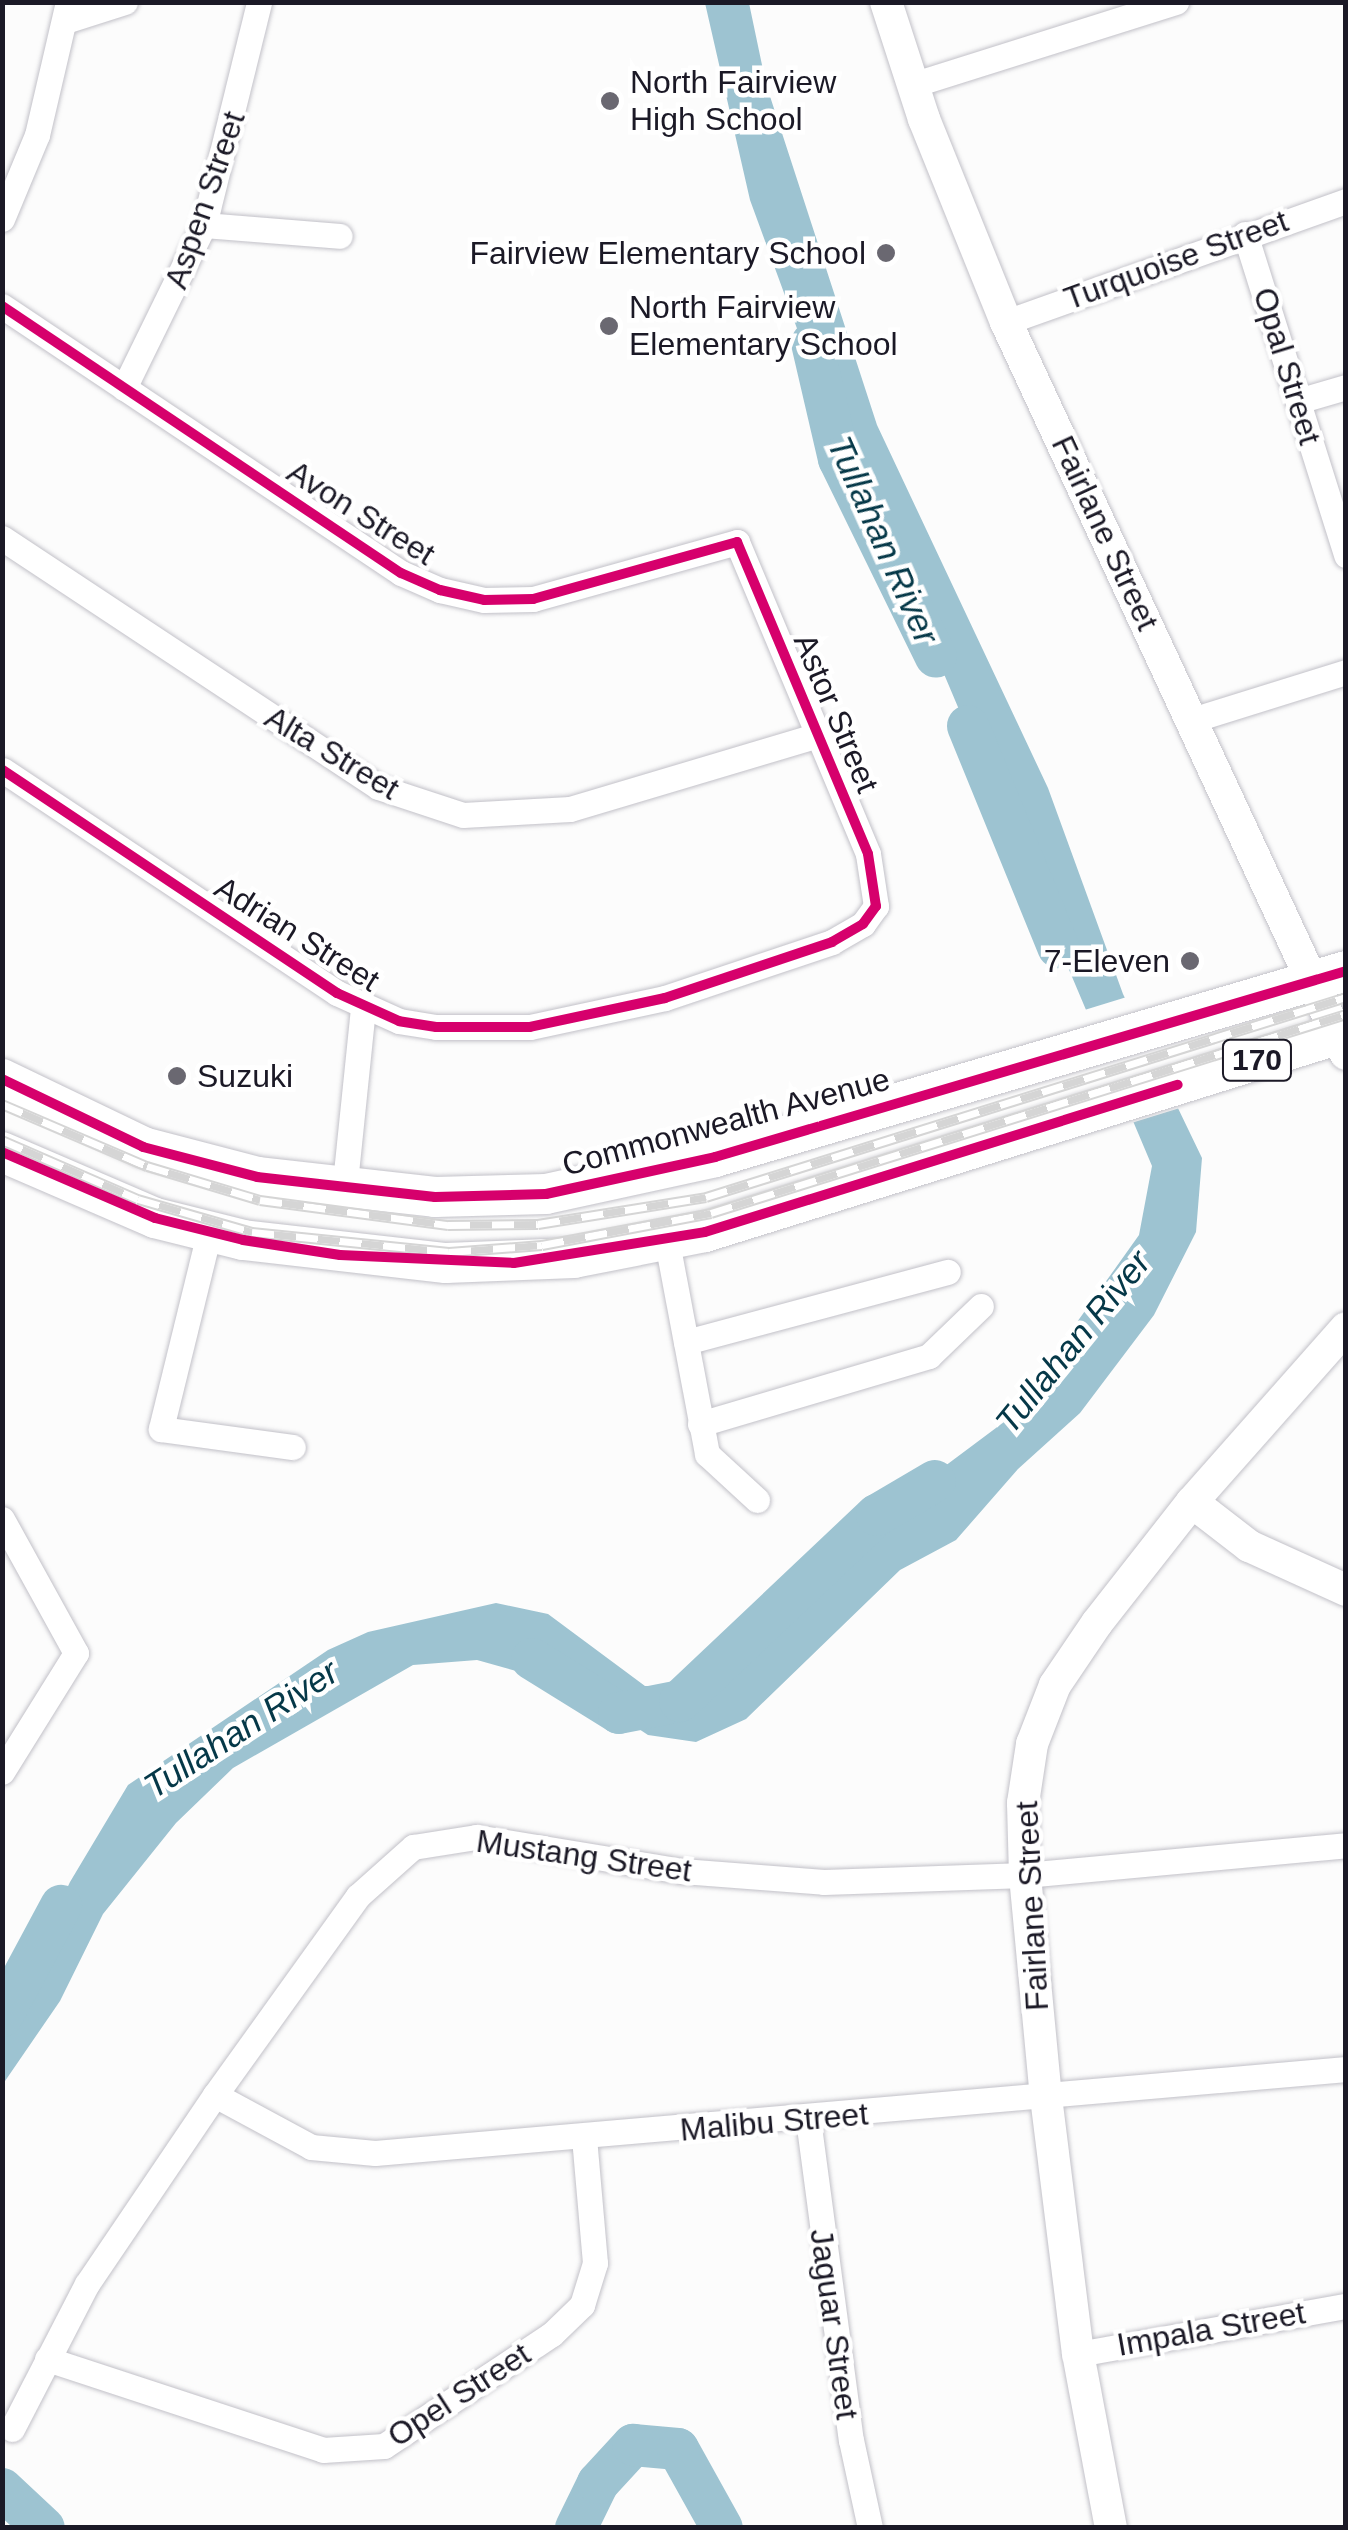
<!DOCTYPE html>
<html>
<head>
<meta charset="utf-8">
<style>
	body { margin:0 }
	#map { position:relative; width:1348px; height:2530px; overflow:hidden; background:#fcfcfc; font-family:Arial,sans-serif }
	div>[style] { position:absolute }
	.water>* { inset:0; background:#9dc3d1 }
	.pier>* { inset:0; background:#fcfcfc }
	.river>* { height:42px; margin:-21px; padding:0 21px; transform-origin:21px; border-radius:21px; background:#9dc3d1 }
	.roads { filter:drop-shadow(0 0 2px #c2c1c8) drop-shadow(0 0 2px #c2c1c8) }
	.minor>* { height:25px; margin:-12.5px; padding:0 12.5px; transform-origin:12.5px; border-radius:12.5px; background:#fff }
	.tertiary>* { height:32px; margin:-16px; padding:0 16px; transform-origin:16px; border-radius:16px; background:#fff }
	.primary>* { height:40px; margin:-20px; padding:0 20px; transform-origin:20px; border-radius:20px; background:#fff }
	.rail>* { height:11px; margin-top:-5.5px; transform-origin:0; background:repeating-linear-gradient(90deg,#fff 0 22px,#d5d5d5 0 44px); box-sizing:border-box; border-block:2px solid #d5d5d5 }
	.cycleway>* { height:10px; margin:-5px; padding:0 5px; transform-origin:5px; border-radius:5px; background:#d6006c }
	.dots>* { width:28px; height:28px; translate:-50% -50%; box-sizing:border-box; border:5px solid #fff; border-radius:50% }
	span { translate:-50% -50%; white-space:nowrap; text-align:center; line-height:1.15; -webkit-text-stroke:9px #fff; paint-order:stroke }
	.shield-label span { padding:2px 8px; background:#fff; border:2px solid; border-radius:8px; -webkit-text-stroke-width:0 }
	.shield-label { font-size:30px; color:#1b1926; font-weight:700 }
	.poi-label { font-size:32px; color:#1b1926 }
	.left { translate:0 -50%; text-align:left }
	.right { translate:-100% -50%; text-align:right }
	.street-label { font-size:32px; color:#1b1926 }
	.water-label { font-size:35px; color:#053848; font-style:italic }
	.frame { position:absolute; inset:0; border:5px solid #1b1926; pointer-events:none }
</style>
</head>
<body>
<div id="map">
	<div class="water">
		<div style="clip-path:polygon(705px 3px,749px 3px,766px 84px,877px 425px,1048px 788px,1123px 994px,1202px 1158px,1196px 1232px,1154px 1315px,1080px 1413px,1018px 1469px,956px 1540px,900px 1570px,746px 1719px,696px 1742px,648px 1735px,577px 1688px,477px 1660px,413px 1665px,233px 1768px,176px 1823px,103px 1914px,60px 2001px,3px 2084px,3px 2022px,70px 1882px,128px 1785px,328px 1650px,368px 1632px,496px 1603px,548px 1614px,645px 1686px,695px 1686px,803px 1596px,874px 1519px,1008px 1419px,1139px 1235px,1152px 1166px,870px 499px,844px 457px,750px 200px)"></div>
	</div>
	<div class="pier">
		<div style="clip-path:polygon(1130px 996px,1183px 1107px,1128px 1124px,1078px 1012px)"></div>
	</div>
	<div class="river">
		<div style="left:812px;top:343px;width:119px;rotate:76.9deg"></div>
		<div style="left:839px;top:459px;width:220px;rotate:63.9deg"></div>
		<div style="left:968px;top:726px;width:239px;rotate:67.8deg"></div>
		<div style="left:532px;top:1659px;width:102px;rotate:31.8deg"></div>
		<div style="left:619px;top:1713px;width:62px;rotate:-11.1deg"></div>
		<div style="left:680px;top:1701px;width:271px;rotate:-43.4deg"></div>
		<div style="left:877px;top:1515px;width:67px;rotate:-30.4deg"></div>
		<div style="left:2px;top:2016px;width:125px;rotate:-61.8deg"></div>
		<div style="left:2px;top:2489px;width:57px;rotate:42.9deg"></div>
		<div style="left:576px;top:2528px;width:50px;rotate:-63.9deg"></div>
		<div style="left:598px;top:2483px;width:52px;rotate:-47.4deg"></div>
		<div style="left:633px;top:2445px;width:45px;rotate:5.1deg"></div>
		<div style="left:678px;top:2449px;width:90px;rotate:60.9deg"></div>
	</div>
	<div class="roads">
		<div class="minor">
			<div style="left:65px;top:21px;width:63px;rotate:-17.6deg"></div>
			<div style="left:912px;top:85px;width:277px;rotate:-17.5deg"></div>
			<div style="left:2px;top:219px;width:91px;rotate:-67.4deg"></div>
			<div style="left:37px;top:135px;width:137px;rotate:-76.9deg"></div>
			<div style="left:204px;top:225px;width:136px;rotate:4.6deg"></div>
			<div style="left:1245px;top:234px;width:337px;rotate:72.5deg"></div>
			<div style="left:2px;top:306px;width:480px;rotate:33.8deg"></div>
			<div style="left:401px;top:573px;width:43px;rotate:23.6deg"></div>
			<div style="left:440px;top:590px;width:45px;rotate:12.8deg"></div>
			<div style="left:484px;top:600px;width:49px;rotate:-1.2deg"></div>
			<div style="left:533px;top:599px;width:212px;rotate:-15.6deg"></div>
			<div style="left:737px;top:542px;width:338px;rotate:67.2deg"></div>
			<div style="left:868px;top:854px;width:53px;rotate:81.3deg"></div>
			<div style="left:876px;top:906px;width:22px;rotate:126deg"></div>
			<div style="left:863px;top:924px;width:36px;rotate:150deg"></div>
			<div style="left:832px;top:942px;width:176px;rotate:161.5deg"></div>
			<div style="left:665px;top:998px;width:138px;rotate:167.9deg"></div>
			<div style="left:530px;top:1027px;width:94px;rotate:180deg"></div>
			<div style="left:436px;top:1027px;width:37px;rotate:-171deg"></div>
			<div style="left:399px;top:1021px;width:68px;rotate:-155.7deg"></div>
			<div style="left:337px;top:993px;width:402px;rotate:-146.3deg"></div>
			<div style="left:1006px;top:322px;width:361px;rotate:-19.6deg"></div>
			<div style="left:124px;top:388px;width:182px;rotate:-63.9deg"></div>
			<div style="left:204px;top:225px;width:230px;rotate:-76.1deg"></div>
			<div style="left:1298px;top:401px;width:50px;rotate:-16.3deg"></div>
			<div style="left:2px;top:538px;width:451px;rotate:33.5deg"></div>
			<div style="left:378px;top:787px;width:89px;rotate:18.2deg"></div>
			<div style="left:463px;top:815px;width:107px;rotate:-3.2deg"></div>
			<div style="left:570px;top:809px;width:259px;rotate:-16.6deg"></div>
			<div style="left:1192px;top:720px;width:161px;rotate:-17.3deg"></div>
			<div style="left:344px;top:1192px;width:185px;rotate:-84.1deg"></div>
			<div style="left:209px;top:1233px;width:202px;rotate:103.8deg"></div>
			<div style="left:161px;top:1429px;width:133px;rotate:7.8deg"></div>
			<div style="left:667px;top:1242px;width:216px;rotate:79.3deg"></div>
			<div style="left:707px;top:1454px;width:68px;rotate:42.6deg"></div>
			<div style="left:686px;top:1342px;width:271px;rotate:-15deg"></div>
			<div style="left:700px;top:1424px;width:239px;rotate:-16.5deg"></div>
			<div style="left:929px;top:1356px;width:72px;rotate:-43.9deg"></div>
			<div style="left:2px;top:1519px;width:153px;rotate:61.1deg"></div>
			<div style="left:76px;top:1653px;width:140px;rotate:121.9deg"></div>
			<div style="left:215px;top:2095px;width:109px;rotate:28.4deg"></div>
			<div style="left:311px;top:2147px;width:64px;rotate:5.4deg"></div>
			<div style="left:375px;top:2153px;width:975px;rotate:-4.94deg"></div>
			<div style="left:808px;top:2119px;width:324px;rotate:82.4deg"></div>
			<div style="left:851px;top:2440px;width:90px;rotate:77.8deg"></div>
			<div style="left:1078px;top:2354px;width:272px;rotate:-10.2deg"></div>
			<div style="left:47px;top:2359px;width:291px;rotate:18.2deg"></div>
			<div style="left:323px;top:2450px;width:61px;rotate:-3.8deg"></div>
			<div style="left:384px;top:2446px;width:202px;rotate:-33.7deg"></div>
			<div style="left:552px;top:2334px;width:42px;rotate:-44deg"></div>
			<div style="left:582px;top:2305px;width:44px;rotate:-72.8deg"></div>
			<div style="left:595px;top:2263px;width:125px;rotate:-95deg"></div>
			<div style="left:12px;top:2429px;width:163px;rotate:-62.7deg"></div>
			<div style="left:87px;top:2284px;width:228px;rotate:-55.9deg"></div>
			<div style="left:215px;top:2095px;width:245px;rotate:-54.3deg"></div>
			<div style="left:358px;top:1896px;width:74px;rotate:-41.7deg"></div>
			<div style="left:413px;top:1847px;width:64px;rotate:-9deg"></div>
			<div style="left:476px;top:1837px;width:209px;rotate:9.4deg"></div>
			<div style="left:682px;top:1871px;width:142px;rotate:4.4deg"></div>
			<div style="left:824px;top:1882px;width:201px;rotate:-2deg"></div>
			<div style="left:1025px;top:1875px;width:322px;rotate:-5.3deg"></div>
		</div>
		<div class="tertiary">
			<div style="left:886px;top:2px;width:123px;rotate:72deg"></div>
			<div style="left:924px;top:119px;width:219px;rotate:68deg"></div>
			<div style="left:1006px;top:322px;width:807px;rotate:65.09deg"></div>
			<div style="left:1192px;top:1502px;width:72px;rotate:37.7deg"></div>
			<div style="left:1249px;top:1546px;width:107px;rotate:24.4deg"></div>
			<div style="left:1111px;top:2528px;width:177px;rotate:-100.7deg"></div>
			<div style="left:1078px;top:2354px;width:258px;rotate:-97.1deg"></div>
			<div style="left:1046px;top:2098px;width:224px;rotate:-95.4deg"></div>
			<div style="left:1025px;top:1875px;width:72px;rotate:-91.6deg"></div>
			<div style="left:1023px;top:1803px;width:60px;rotate:-81.3deg"></div>
			<div style="left:1032px;top:1744px;width:63px;rotate:-68.7deg"></div>
			<div style="left:1055px;top:1685px;width:75px;rotate:-55.9deg"></div>
			<div style="left:1097px;top:1623px;width:154px;rotate:-51.9deg"></div>
			<div style="left:1192px;top:1502px;width:232px;rotate:-48.5deg"></div>
		</div>
		<div class="primary">
			<div style="left:2px;top:1079px;width:157px;rotate:25.7deg"></div>
			<div style="left:143px;top:1147px;width:118px;rotate:14.7deg"></div>
			<div style="left:257px;top:1177px;width:179px;rotate:6.4deg"></div>
			<div style="left:435px;top:1197px;width:111px;rotate:-1.5deg"></div>
			<div style="left:546px;top:1194px;width:173px;rotate:-12.3deg"></div>
			<div style="left:715px;top:1157px;width:658px;rotate:-16.42deg"></div>
			<div style="left:2px;top:1152px;width:167px;rotate:23.3deg"></div>
			<div style="left:155px;top:1218px;width:91px;rotate:14deg"></div>
			<div style="left:243px;top:1240px;width:204px;rotate:6.5deg"></div>
			<div style="left:446px;top:1263px;width:128px;rotate:-2.2deg"></div>
			<div style="left:574px;top:1258px;width:134px;rotate:-11.2deg"></div>
			<div style="left:705px;top:1232px;width:671px;rotate:-17.33deg"></div>
		</div>
	</div>
	<div class="rail">
		<div style="left:2px;top:1104px;width:158px;rotate:23.2deg"></div>
		<div style="left:147px;top:1166px;width:118px;rotate:16.7deg"></div>
		<div style="left:260px;top:1200px;width:190px;rotate:7.6deg"></div>
		<div style="left:448px;top:1225px;width:90px;rotate:-0.6deg"></div>
		<div style="left:538px;top:1224px;width:170px;rotate:-9.1deg"></div>
		<div style="left:706px;top:1197px;width:671px;rotate:-17.35deg"></div>
		<div style="left:2px;top:1140px;width:148px;rotate:23.5deg"></div>
		<div style="left:138px;top:1199px;width:119px;rotate:16.1deg"></div>
		<div style="left:252px;top:1232px;width:198px;rotate:5.8deg"></div>
		<div style="left:449px;top:1252px;width:93px;rotate:-4.3deg"></div>
		<div style="left:542px;top:1245px;width:172px;rotate:-10.7deg"></div>
		<div style="left:711px;top:1213px;width:665px;rotate:-17.4deg"></div>
	</div>
	<div class="cycleway">
		<div style="left:2px;top:306px;width:480px;rotate:33.8deg"></div>
		<div style="left:401px;top:573px;width:43px;rotate:23.6deg"></div>
		<div style="left:440px;top:590px;width:45px;rotate:12.8deg"></div>
		<div style="left:484px;top:600px;width:49px;rotate:-1.2deg"></div>
		<div style="left:533px;top:599px;width:212px;rotate:-15.6deg"></div>
		<div style="left:737px;top:542px;width:338px;rotate:67.2deg"></div>
		<div style="left:868px;top:854px;width:53px;rotate:81.3deg"></div>
		<div style="left:876px;top:906px;width:22px;rotate:126deg"></div>
		<div style="left:863px;top:924px;width:36px;rotate:150deg"></div>
		<div style="left:832px;top:942px;width:176px;rotate:161.5deg"></div>
		<div style="left:665px;top:998px;width:138px;rotate:167.9deg"></div>
		<div style="left:530px;top:1027px;width:94px;rotate:180deg"></div>
		<div style="left:436px;top:1027px;width:37px;rotate:-171deg"></div>
		<div style="left:399px;top:1021px;width:68px;rotate:-155.7deg"></div>
		<div style="left:337px;top:993px;width:402px;rotate:-146.3deg"></div>
		<div style="left:2px;top:1079px;width:157px;rotate:25.7deg"></div>
		<div style="left:143px;top:1147px;width:118px;rotate:14.7deg"></div>
		<div style="left:257px;top:1177px;width:179px;rotate:6.4deg"></div>
		<div style="left:435px;top:1197px;width:111px;rotate:-1.5deg"></div>
		<div style="left:546px;top:1194px;width:173px;rotate:-12.3deg"></div>
		<div style="left:715px;top:1157px;width:658px;rotate:-16.42deg"></div>
		<div style="left:2px;top:1152px;width:167px;rotate:23.3deg"></div>
		<div style="left:155px;top:1218px;width:91px;rotate:14deg"></div>
		<div style="left:243px;top:1240px;width:98px;rotate:8.8deg"></div>
		<div style="left:340px;top:1255px;width:174px;rotate:2.6deg"></div>
		<div style="left:514px;top:1263px;width:193px;rotate:-9.2deg"></div>
		<div style="left:705px;top:1232px;width:495px;rotate:-17.3deg"></div>
	</div>
	<div class="dots">
		<div style="left:610px;top:101px;background:#6a6871"></div>
		<div style="left:886px;top:253px;background:#6a6871"></div>
		<div style="left:609px;top:326px;background:#6a6871"></div>
		<div style="left:1190px;top:961px;background:#6a6871"></div>
		<div style="left:177px;top:1076px;background:#6a6871"></div>
	</div>
	<div class="shield-label">
		<span style="left:1257px;top:1060px">170</span>
	</div>
	<div class="poi-label">
		<span class="left" style="left:630px;top:101px">North Fairview<br>High School</span>
		<span class="right" style="left:866px;top:253px">Fairview Elementary School</span>
		<span class="left" style="left:629px;top:326px">North Fairview<br>Elementary School</span>
		<span class="right" style="left:1170px;top:961px">7-Eleven</span>
		<span class="left" style="left:197px;top:1076px">Suzuki</span>
	</div>
	<div class="street-label">
		<span style="left:205px;top:200px;rotate:-71deg">Aspen Street</span>
		<span style="left:1176px;top:260px;rotate:-20deg">Turquoise Street</span>
		<span style="left:1287px;top:366px;rotate:73deg">Opal Street</span>
		<span style="left:361px;top:513px;rotate:32deg">Avon Street</span>
		<span style="left:1105px;top:533px;rotate:65deg">Fairlane Street</span>
		<span style="left:836px;top:713px;rotate:67deg">Astor Street</span>
		<span style="left:332px;top:753px;rotate:31deg">Alta Street</span>
		<span style="left:297px;top:934px;rotate:32deg">Adrian Street</span>
		<span style="left:726px;top:1122px;rotate:-15deg">Commonwealth Avenue</span>
		<span style="left:584px;top:1856px;rotate:8deg">Mustang Street</span>
		<span style="left:1032px;top:1906px;rotate:-93deg">Fairlane Street</span>
		<span style="left:774px;top:2122px;rotate:-5deg">Malibu Street</span>
		<span style="left:834px;top:2324px;rotate:82deg">Jaguar Street</span>
		<span style="left:1211px;top:2329px;rotate:-10deg">Impala Street</span>
		<span style="left:459px;top:2395px;rotate:-33deg">Opel Street</span>
	</div>
	<div class="water-label">
		<span style="left:883px;top:540px;rotate:66deg">Tullahan River</span>
		<span style="left:1073px;top:1342px;rotate:-51deg">Tullahan River</span>
		<span style="left:241px;top:1729px;rotate:-33deg">Tullahan River</span>
	</div>
	<div class="frame"></div>
</div>
</body>
</html>
